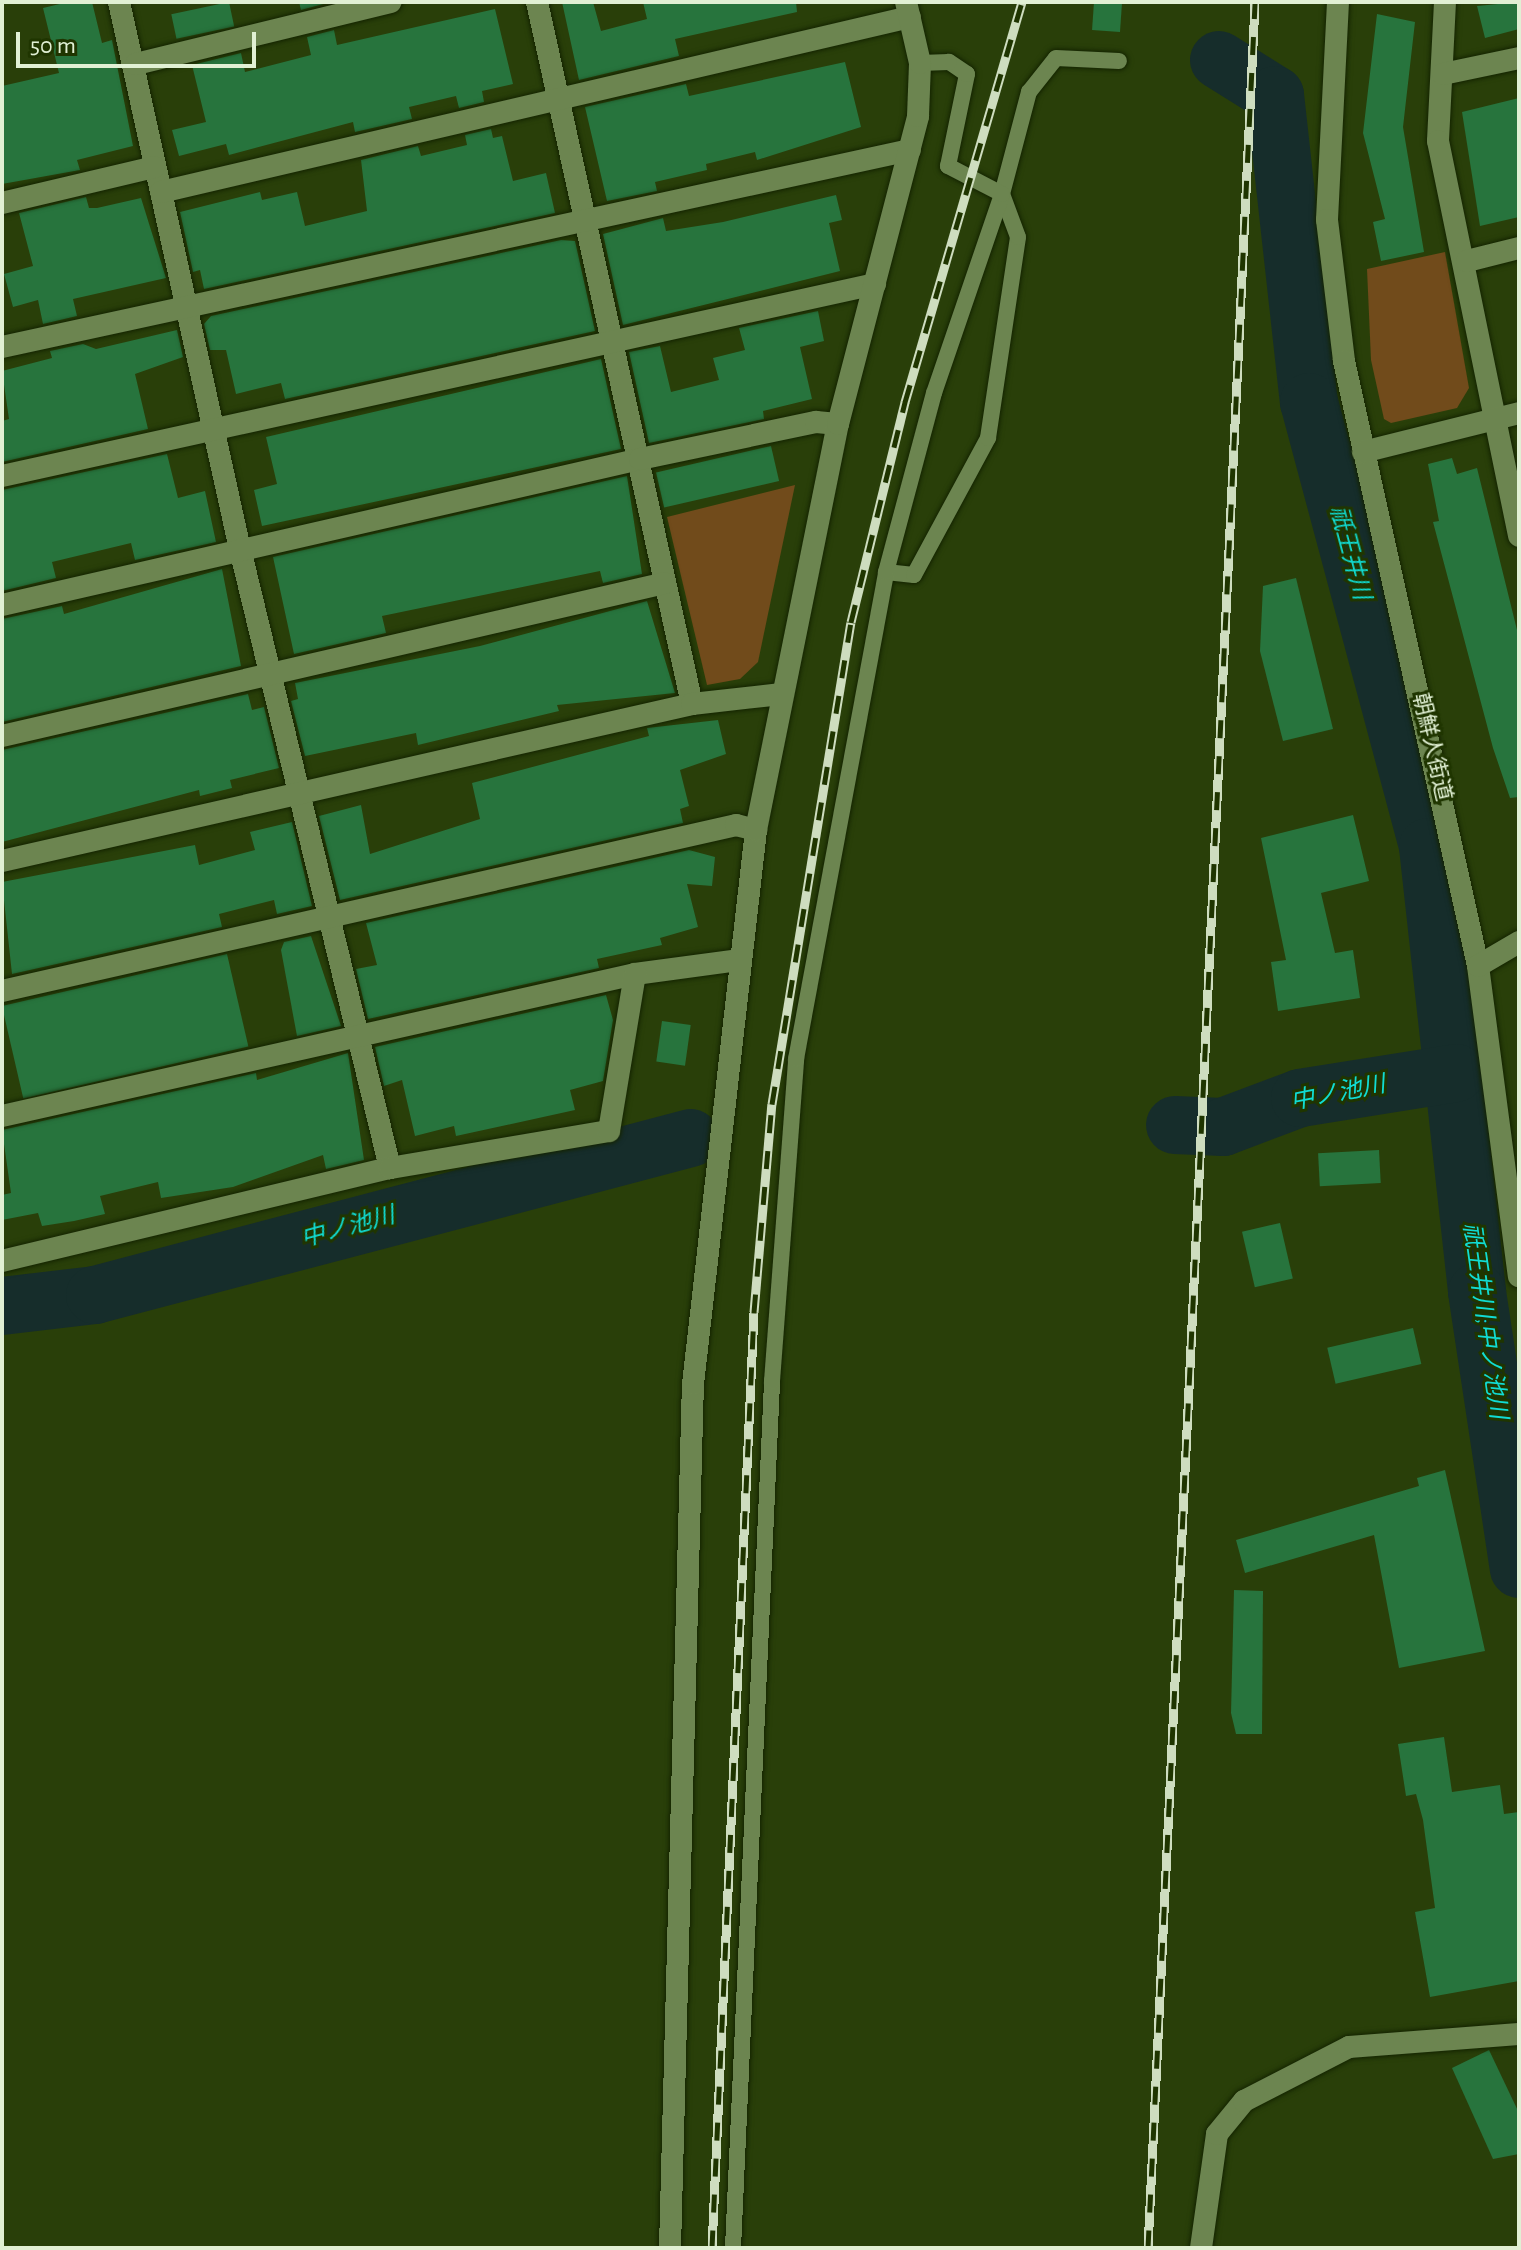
<!DOCTYPE html>
<html>
<head>
<meta charset="utf-8">
<style>
	body { margin:0 }
	#map { position:relative; width:1521px; height:2250px; overflow:hidden; background:#293f09; font-family:"Alegreya Sans","Noto Sans JP",sans-serif }
	div>[style] { position:absolute }
	.green>* { inset:0; background:#714b1b }
	.river>* { height:58px; margin:-29px; padding:0 29px; transform-origin:29px; border-radius:29px; background:#162d2b }
	.building>* { inset:0; background:#27743d; transform-origin:0 0 }
	.roads { filter:drop-shadow(0 0 2px #142400) drop-shadow(0 0 2px #142400) }
	.service>* { height:16px; margin:-8px; padding:0 8px; transform-origin:8px; border-radius:8px; background:#6c8550 }
	.minor>* { height:22px; margin:-11px; padding:0 11px; transform-origin:11px; border-radius:11px; background:#6c8550 }
	.tertiary>* { height:22px; margin:-11px; padding:0 11px; transform-origin:11px; border-radius:11px; background:#6c8550 }
	.rail>* { height:9px; margin-top:-4.5px; transform-origin:0; background:repeating-linear-gradient(90deg,#1f3500 0 18px,#ceddbf 0 36px); box-sizing:border-box; border-block:2px solid #ceddbf }
	span { translate:-50% -50%; white-space:nowrap; text-align:center; line-height:1.15; -webkit-text-stroke:6px #1f3500; paint-order:stroke }
	.street-label { font-size:22px; color:#e1f0d4 }
	.water-label { font-size:24px; color:#11dcd3; font-style:italic }
	.frame { position:absolute; inset:0; border:4px solid #e1f0d4; pointer-events:none }
	.scale { position:absolute; left:16px; top:32px; width:240px; height:36px; box-sizing:border-box; border:4px solid #e1f0d4; border-top:0; padding-left:10px; font-size:24px; line-height:28px; white-space:nowrap; color:#e1f0d4; -webkit-text-stroke:6px #1f3500; paint-order:stroke }
</style>
</head>
<body>
<div id="map">
	<div class="green">
		<div style="clip-path:polygon(1445px 252px,1469px 388px,1457px 408px,1391px 423px,1384px 419px,1371px 360px,1367px 269px)"></div>
		<div style="clip-path:polygon(795px 485px,758px 662px,740px 679px,707px 685px,667px 517px)"></div>
	</div>
	<div class="river">
		<div style="left:1219px;top:60px;width:66px;rotate:32deg"></div>
		<div style="left:1275px;top:95px;width:309px;rotate:83.7deg"></div>
		<div style="left:1309px;top:402px;width:461px;rotate:75deg"></div>
		<div style="left:1428px;top:847px;width:448px;rotate:83.7deg"></div>
		<div style="left:1477px;top:1292px;width:280px;rotate:81.4deg"></div>
		<div style="left:1175px;top:1125px;width:48px;rotate:2.4deg"></div>
		<div style="left:1223px;top:1127px;width:82px;rotate:-20.6deg"></div>
		<div style="left:1300px;top:1098px;width:158px;rotate:-9.1deg"></div>
		<div style="left:2px;top:1306px;width:94px;rotate:-6.7deg"></div>
		<div style="left:95px;top:1295px;width:616px;rotate:-14.76deg"></div>
	</div>
	<div class="building">
		<div style="clip-path:polygon(68px 2px,92px 2px,102px 43px,112px 40px,133px 146px,77px 160px,80px 170px,2px 184px,2px 86px,59px 73px,43px 8px)"></div>
		<div style="left:229px;top:2px;width:25px;height:59px;rotate:78deg"></div>
		<div style="clip-path:polygon(299px 2px,327px 2px,327px 3px,301px 10px)"></div>
		<div style="clip-path:polygon(562px 2px,593px 2px,601px 31px,647px 19px,643px 2px,796px 2px,797px 12px,675px 39px,679px 56px,579px 80px)"></div>
		<div style="left:1094px;top:2px;width:28px;height:28px;rotate:4deg"></div>
		<div style="clip-path:polygon(1519px 2px,1519px 29px,1485px 38px,1477px 6px)"></div>
		<div style="clip-path:polygon(495px 9px,513px 84px,482px 91px,484px 102px,459px 108px,456px 96px,409px 107px,412px 119px,355px 132px,353px 122px,229px 155px,226px 144px,179px 156px,172px 130px,206px 122px,192px 65px,241px 53px,245px 72px,311px 55px,307px 37px,334px 30px,337px 45px)"></div>
		<div style="clip-path:polygon(1377px 14px,1415px 22px,1403px 127px,1424px 252px,1381px 261px,1373px 222px,1385px 219px,1363px 133px)"></div>
		<div style="clip-path:polygon(845px 62px,861px 127px,757px 160px,755px 152px,706px 164px,707px 170px,655px 182px,657px 191px,607px 201px,585px 107px,686px 84px,689px 96px)"></div>
		<div style="clip-path:polygon(1519px 98px,1519px 217px,1480px 226px,1462px 112px)"></div>
		<div style="clip-path:polygon(491px 129px,493px 138px,502px 136px,513px 181px,546px 173px,555px 213px,204px 289px,200px 270px,193px 272px,180px 212px,260px 192px,262px 200px,297px 192px,305px 226px,367px 211px,361px 160px,418px 146px,421px 156px,467px 145px,465px 135px)"></div>
		<div style="clip-path:polygon(836px 195px,842px 220px,829px 223px,840px 271px,623px 325px,603px 234px,663px 218px,666px 231px,723px 222px)"></div>
		<div style="clip-path:polygon(86px 197px,89px 208px,97px 208px,141px 198px,166px 278px,73px 299px,77px 316px,43px 324px,38px 300px,13px 307px,4px 274px,33px 266px,19px 213px)"></div>
		<div style="clip-path:polygon(561px 240px,575px 241px,595px 331px,285px 399px,281px 383px,236px 394px,226px 350px,210px 350px,204px 324px,211px 316px)"></div>
		<div style="clip-path:polygon(818px 311px,824px 341px,800px 347px,812px 399px,763px 411px,764px 419px,649px 443px,629px 352px,660px 346px,671px 392px,719px 380px,713px 358px,745px 350px,739px 328px)"></div>
		<div style="clip-path:polygon(177px 330px,183px 357px,135px 374px,148px 429px,2px 462px,2px 421px,9px 419px,2px 371px,52px 358px,50px 351px,83px 344px,96px 349px)"></div>
		<div style="clip-path:polygon(601px 359px,621px 449px,262px 526px,254px 490px,277px 484px,266px 437px)"></div>
		<div style="left:771px;top:446px;width:36px;height:118px;rotate:77deg"></div>
		<div style="clip-path:polygon(167px 454px,178px 498px,205px 491px,216px 542px,135px 560px,131px 543px,52px 562px,56px 578px,2px 591px,2px 490px)"></div>
		<div style="clip-path:polygon(1452px 458px,1457px 474px,1477px 468px,1519px 638px,1519px 797px,1510px 798px,1493px 748px,1433px 522px,1439px 521px,1428px 464px)"></div>
		<div style="clip-path:polygon(627px 476px,642px 574px,603px 583px,600px 571px,382px 616px,386px 633px,294px 654px,273px 557px)"></div>
		<div style="clip-path:polygon(222px 569px,241px 666px,2px 722px,2px 619px,62px 606px,64px 614px)"></div>
		<div style="clip-path:polygon(1296px 578px,1333px 729px,1283px 741px,1260px 651px,1263px 586px)"></div>
		<div style="clip-path:polygon(647px 601px,675px 693px,557px 705px,559px 711px,418px 745px,416px 733px,305px 756px,291px 701px,298px 699px,295px 683px,480px 646px)"></div>
		<div style="clip-path:polygon(248px 694px,252px 710px,264px 707px,279px 768px,230px 780px,232px 788px,200px 796px,199px 790px,2px 842px,2px 750px)"></div>
		<div style="clip-path:polygon(718px 720px,726px 754px,680px 770px,689px 806px,680px 809px,683px 823px,340px 900px,319px 816px,361px 805px,370px 854px,480px 819px,472px 783px,649px 736px,647px 728px)"></div>
		<div style="clip-path:polygon(1353px 815px,1369px 881px,1321px 893px,1335px 953px,1353px 950px,1360px 998px,1278px 1011px,1271px 962px,1286px 960px,1261px 838px)"></div>
		<div style="clip-path:polygon(292px 822px,312px 906px,277px 914px,274px 900px,219px 914px,222px 927px,12px 974px,2px 882px,195px 845px,199px 865px,255px 850px,250px 832px)"></div>
		<div style="clip-path:polygon(689px 850px,715px 857px,712px 886px,687px 884px,698px 927px,660px 938px,662px 945px,597px 959px,599px 968px,368px 1019px,356px 969px,377px 965px,366px 923px)"></div>
		<div style="clip-path:polygon(311px 936px,341px 1026px,297px 1036px,281px 950px,284px 942px)"></div>
		<div style="left:227px;top:954px;width:95px;height:231px;rotate:77deg"></div>
		<div style="clip-path:polygon(606px 995px,613px 1020px,603px 1081px,570px 1090px,575px 1110px,456px 1136px,454px 1126px,415px 1136px,402px 1080px,384px 1086px,375px 1047px)"></div>
		<div style="left:662px;top:1021px;width:29px;height:41px;rotate:8deg"></div>
		<div style="clip-path:polygon(348px 1053px,364px 1160px,326px 1169px,323px 1155px,233px 1187px,161px 1198px,158px 1182px,100px 1196px,105px 1214px,74px 1221px,42px 1226px,38px 1213px,2px 1220px,2px 1195px,11px 1193px,2px 1130px,256px 1073px,257px 1080px)"></div>
		<div style="left:1379px;top:1150px;width:33px;height:61px;rotate:87deg"></div>
		<div style="left:1280px;top:1223px;width:57px;height:39px;rotate:77deg"></div>
		<div style="left:1413px;top:1328px;width:37px;height:88px;rotate:77deg"></div>
		<div style="clip-path:polygon(1445px 1470px,1485px 1651px,1399px 1668px,1374px 1535px,1245px 1573px,1236px 1540px,1419px 1486px,1417px 1478px)"></div>
		<div style="clip-path:polygon(1234px 1590px,1263px 1591px,1262px 1734px,1236px 1734px,1231px 1713px)"></div>
		<div style="clip-path:polygon(1444px 1737px,1452px 1792px,1500px 1785px,1504px 1814px,1519px 1812px,1519px 1981px,1430px 1997px,1415px 1912px,1435px 1908px,1423px 1820px,1416px 1794px,1406px 1796px,1398px 1744px)"></div>
		<div style="clip-path:polygon(1489px 2050px,1519px 2113px,1519px 2154px,1493px 2159px,1452px 2068px)"></div>
	</div>
	<div class="roads">
		<div class="service">
			<div style="left:886px;top:572px;width:28px;rotate:6deg"></div>
			<div style="left:914px;top:575px;width:156px;rotate:-61.6deg"></div>
			<div style="left:988px;top:438px;width:203px;rotate:-81.5deg"></div>
			<div style="left:1018px;top:237px;width:46px;rotate:-110.4deg"></div>
			<div style="left:1002px;top:194px;width:106px;rotate:-75.2deg"></div>
			<div style="left:1029px;top:92px;width:43px;rotate:-51.5deg"></div>
			<div style="left:1056px;top:58px;width:63px;rotate:2.7deg"></div>
			<div style="left:733px;top:2248px;width:868px;rotate:-87.42deg"></div>
			<div style="left:772px;top:1381px;width:323px;rotate:-85.7deg"></div>
			<div style="left:796px;top:1059px;width:495px;rotate:-79.5deg"></div>
			<div style="left:886px;top:572px;width:185px;rotate:-75deg"></div>
			<div style="left:934px;top:393px;width:210px;rotate:-71.1deg"></div>
			<div style="left:1002px;top:194px;width:61px;rotate:-152.6deg"></div>
			<div style="left:948px;top:166px;width:94px;rotate:-78.3deg"></div>
			<div style="left:967px;top:74px;width:22px;rotate:-146deg"></div>
			<div style="left:949px;top:62px;width:29px;rotate:178deg"></div>
		</div>
		<div class="minor">
			<div style="left:119px;top:2px;width:560px;rotate:77.53deg"></div>
			<div style="left:240px;top:549px;width:637px;rotate:76.38deg"></div>
			<div style="left:537px;top:2px;width:719px;rotate:77.55deg"></div>
			<div style="left:1338px;top:2px;width:218px;rotate:92.9deg"></div>
			<div style="left:1327px;top:220px;width:142px;rotate:83.1deg"></div>
			<div style="left:1344px;top:361px;width:620px;rotate:77.51deg"></div>
			<div style="left:1478px;top:966px;width:313px;rotate:82.5deg"></div>
			<div style="left:1445px;top:2px;width:139px;rotate:92.9deg"></div>
			<div style="left:1438px;top:141px;width:403px;rotate:78.4deg"></div>
			<div style="left:136px;top:64px;width:262px;rotate:-13.7deg"></div>
			<div style="left:1443px;top:74px;width:78px;rotate:-11.9deg"></div>
			<div style="left:161px;top:192px;width:769px;rotate:-13.15deg"></div>
			<div style="left:2px;top:203px;width:156px;rotate:-13.3deg"></div>
			<div style="left:1467px;top:261px;width:54px;rotate:-14deg"></div>
			<div style="left:2px;top:347px;width:929px;rotate:-12.24deg"></div>
			<div style="left:1363px;top:452px;width:161px;rotate:-14deg"></div>
			<div style="left:2px;top:476px;width:894px;rotate:-12.4deg"></div>
			<div style="left:2px;top:605px;width:654px;rotate:-12.89deg"></div>
			<div style="left:640px;top:459px;width:180px;rotate:-11.9deg"></div>
			<div style="left:816px;top:422px;width:22px;rotate:5deg"></div>
			<div style="left:2px;top:736px;width:680px;rotate:-12.99deg"></div>
			<div style="left:2px;top:861px;width:708px;rotate:-12.82deg"></div>
			<div style="left:692px;top:704px;width:90px;rotate:-6.4deg"></div>
			<div style="left:1478px;top:966px;width:48px;rotate:-30.3deg"></div>
			<div style="left:2px;top:991px;width:753px;rotate:-12.74deg"></div>
			<div style="left:736px;top:825px;width:21px;rotate:14deg"></div>
			<div style="left:2px;top:1116px;width:649px;rotate:-12.64deg"></div>
			<div style="left:635px;top:974px;width:104px;rotate:-7.7deg"></div>
			<div style="left:2px;top:1261px;width:399px;rotate:-13.5deg"></div>
			<div style="left:390px;top:1168px;width:222px;rotate:-9.6deg"></div>
			<div style="left:609px;top:1131px;width:159px;rotate:-80.6deg"></div>
			<div style="left:1201px;top:2248px;width:115px;rotate:-82deg"></div>
			<div style="left:1217px;top:2134px;width:43px;rotate:-50.7deg"></div>
			<div style="left:1244px;top:2101px;width:118px;rotate:-27.2deg"></div>
			<div style="left:1349px;top:2047px;width:170px;rotate:-4.4deg"></div>
		</div>
		<div class="tertiary">
			<div style="left:670px;top:2248px;width:864px;rotate:-88.48deg"></div>
			<div style="left:693px;top:1384px;width:558px;rotate:-83.51deg"></div>
			<div style="left:756px;top:830px;width:414px;rotate:-78.6deg"></div>
			<div style="left:838px;top:424px;width:318px;rotate:-75.4deg"></div>
			<div style="left:918px;top:116px;width:53px;rotate:-87.8deg"></div>
			<div style="left:920px;top:63px;width:63px;rotate:-102.9deg"></div>
		</div>
	</div>
	<div class="rail">
		<div style="left:712px;top:2248px;width:937px;rotate:-87.43deg"></div>
		<div style="left:754px;top:1312px;width:209px;rotate:-85.1deg"></div>
		<div style="left:772px;top:1104px;width:488px;rotate:-80.7deg"></div>
		<div style="left:851px;top:622px;width:227px;rotate:-76.2deg"></div>
		<div style="left:905px;top:402px;width:417px;rotate:-73.7deg"></div>
		<div style="left:1148px;top:2248px;width:2249px;rotate:-87.27deg"></div>
	</div>
	<div class="street-label">
		<span style="left:1432px;top:747px;rotate:77deg">朝鮮人街道</span>
	</div>
	<div class="water-label">
		<span style="left:1349px;top:553px;rotate:75deg">祇王井川</span>
		<span style="left:1338px;top:1094px;rotate:-11deg">中ノ池川</span>
		<span style="left:348px;top:1228px;rotate:-15deg">中ノ池川</span>
		<span style="left:1484px;top:1321px;rotate:82deg">祇王井川;中ノ池川</span>
	</div>
	<div class="frame"></div>
	<div class="scale">50 m</div>
</div>
</body>
</html>
